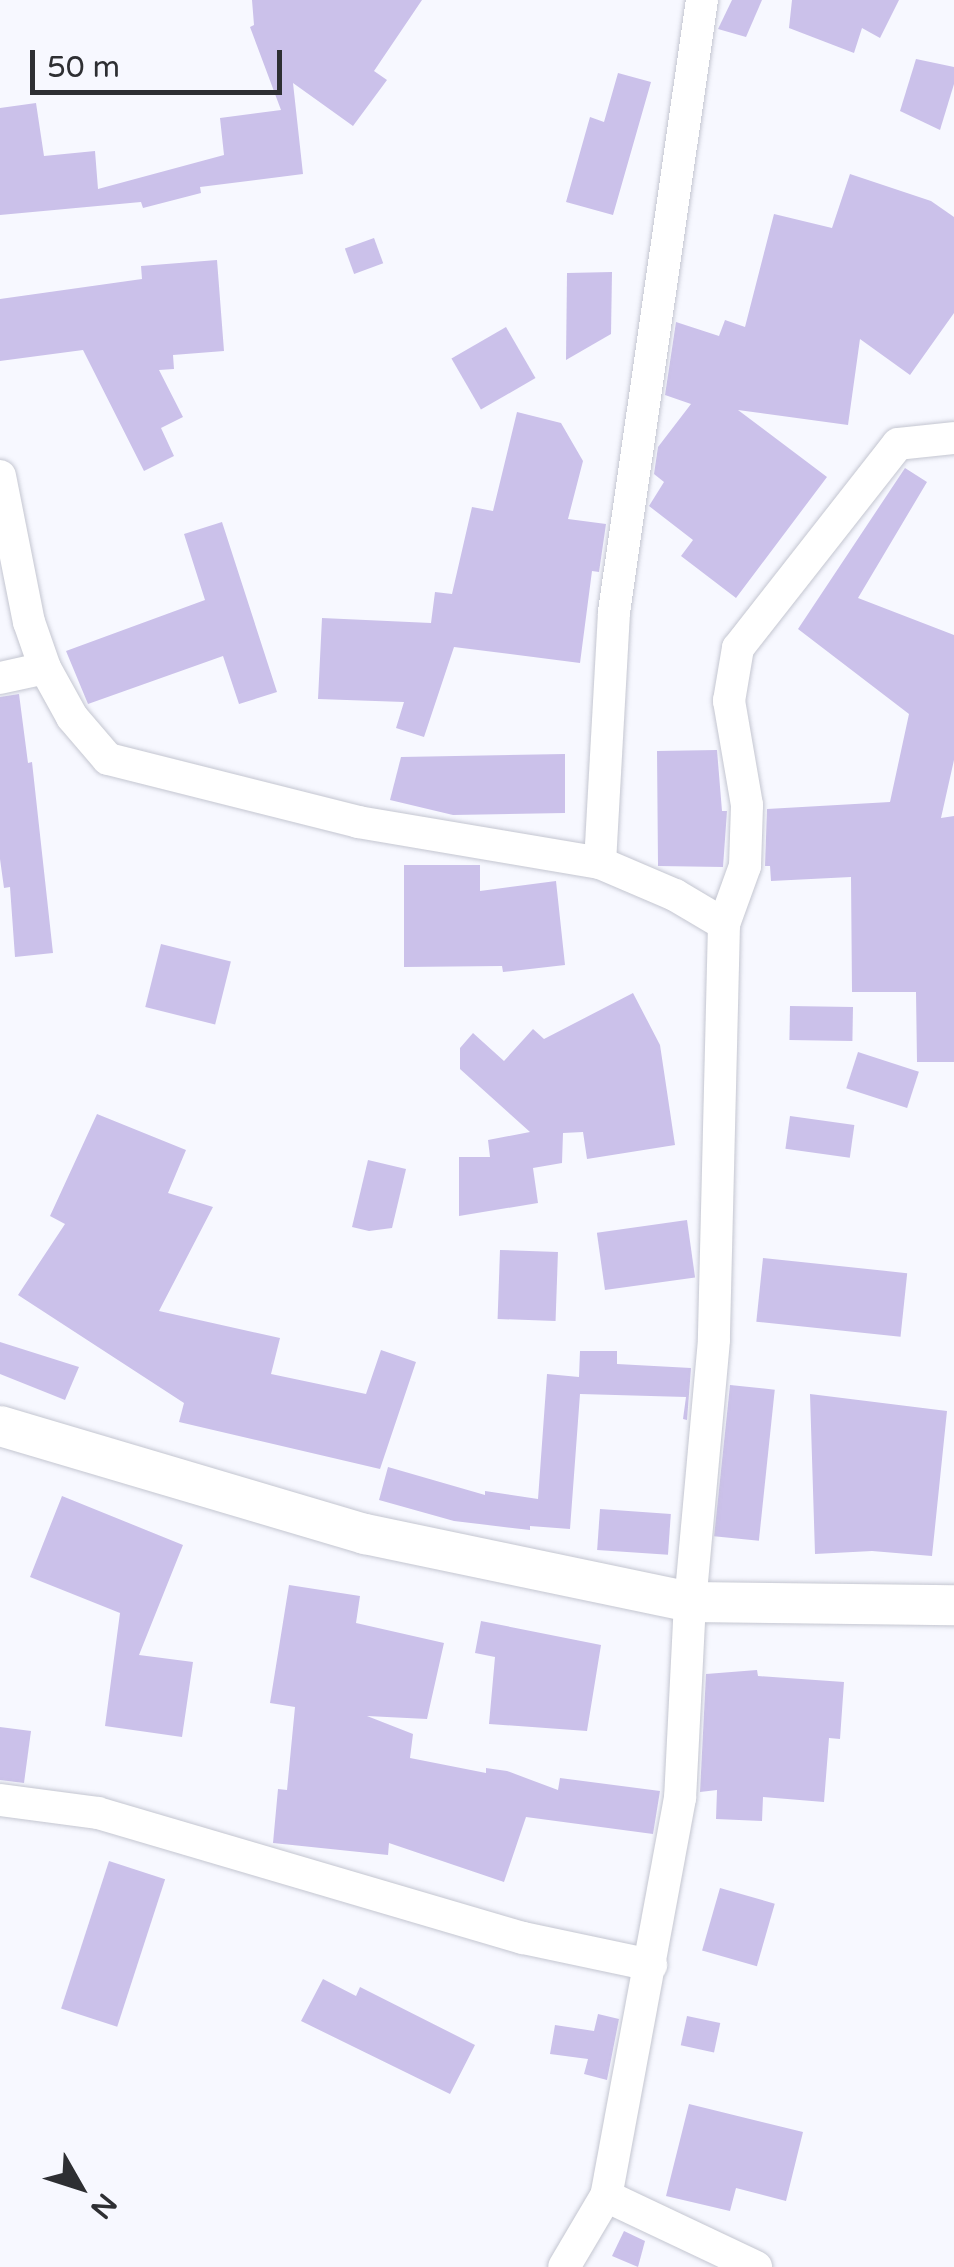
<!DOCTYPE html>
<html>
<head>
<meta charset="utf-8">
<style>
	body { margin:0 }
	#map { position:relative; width:954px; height:2267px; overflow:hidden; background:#f7f8ff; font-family:"Varela Round",sans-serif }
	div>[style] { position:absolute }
	.building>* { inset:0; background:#cbc1ea; transform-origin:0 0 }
	.roads { filter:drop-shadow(0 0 2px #c4c6d1) drop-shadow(0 0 2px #c4c6d1) }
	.minor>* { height:32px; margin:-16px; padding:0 16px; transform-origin:16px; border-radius:16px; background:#fff }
	.tertiary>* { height:40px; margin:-20px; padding:0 20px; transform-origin:20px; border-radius:20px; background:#fff }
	span { translate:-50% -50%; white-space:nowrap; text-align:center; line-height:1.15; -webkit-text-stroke:10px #f7f8ff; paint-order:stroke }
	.north { position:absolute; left:30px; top:2137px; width:100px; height:100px; -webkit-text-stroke:8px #f7f8ff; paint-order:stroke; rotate:129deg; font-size:28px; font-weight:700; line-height:40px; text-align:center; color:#2e2f33 }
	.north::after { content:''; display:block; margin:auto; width:35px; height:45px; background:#2e2f33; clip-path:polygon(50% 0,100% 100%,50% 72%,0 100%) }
	.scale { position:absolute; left:30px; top:50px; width:252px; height:45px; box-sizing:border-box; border:5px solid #2e2f33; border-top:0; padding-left:12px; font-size:30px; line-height:35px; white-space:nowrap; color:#2e2f33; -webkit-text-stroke:8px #f7f8ff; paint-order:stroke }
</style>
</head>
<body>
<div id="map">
	<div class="building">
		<div style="clip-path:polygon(252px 0,422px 0,374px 71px,387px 80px,353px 126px,293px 83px,303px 174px,200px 187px,201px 193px,143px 208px,141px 202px,0 215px,0 108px,36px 103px,44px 156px,95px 151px,98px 189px,224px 155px,220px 118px,281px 110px,250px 27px,254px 25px)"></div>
		<div style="clip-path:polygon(732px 0,762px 0,746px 37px,718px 29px)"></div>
		<div style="clip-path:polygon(792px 0,899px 0,880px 38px,862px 28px,854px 53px,789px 28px)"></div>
		<div style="clip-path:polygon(916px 59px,954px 67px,954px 84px,940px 130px,900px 111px)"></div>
		<div style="clip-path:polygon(618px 73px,651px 82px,613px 215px,566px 202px,590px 117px,604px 122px)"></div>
		<div style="clip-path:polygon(850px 174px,931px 201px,954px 217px,954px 313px,910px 375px,860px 339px,848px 425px,738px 410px,827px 477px,736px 598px,681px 556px,693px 540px,649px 506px,664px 482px,654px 474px,658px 447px,691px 404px,665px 395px,676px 322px,719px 336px,725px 320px,745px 327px,774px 214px,832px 228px)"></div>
		<div style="left:374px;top:238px;width:27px;height:31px;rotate:70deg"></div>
		<div style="clip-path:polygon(217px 260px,224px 351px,173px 355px,174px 369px,159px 370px,183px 417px,161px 428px,174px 456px,144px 471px,83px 350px,0 361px,0 299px,142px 279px,141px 266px)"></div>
		<div style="clip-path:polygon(612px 272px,611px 334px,566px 360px,567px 273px)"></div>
		<div style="left:506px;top:327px;width:59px;height:63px;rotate:60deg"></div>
		<div style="clip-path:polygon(517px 412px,561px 423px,583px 461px,568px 519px,606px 524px,599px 572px,592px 571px,580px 663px,454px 647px,424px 737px,396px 728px,404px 702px,318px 699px,322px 618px,431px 623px,435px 592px,452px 594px,472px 507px,493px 511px)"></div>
		<div style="clip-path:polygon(905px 468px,927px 482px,858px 598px,954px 635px,954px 760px,941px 818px,954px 816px,954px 1062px,917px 1062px,916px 992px,852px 992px,851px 877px,771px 881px,770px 866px,765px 866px,767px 809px,890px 802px,909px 714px,798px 629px)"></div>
		<div style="clip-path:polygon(222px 522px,277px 692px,239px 704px,223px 656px,88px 704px,66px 651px,205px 600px,184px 534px)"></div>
		<div style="clip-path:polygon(19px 694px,28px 763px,32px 762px,53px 953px,15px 957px,10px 887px,4px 888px,0 859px,0 697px)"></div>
		<div style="clip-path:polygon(717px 750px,722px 811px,727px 811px,723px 867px,658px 866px,657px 751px)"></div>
		<div style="clip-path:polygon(565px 754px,565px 813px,453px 815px,390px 800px,401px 757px)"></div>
		<div style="clip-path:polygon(404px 865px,480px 865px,480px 891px,556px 881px,565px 965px,503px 972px,502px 966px,404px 967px)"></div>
		<div style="left:161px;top:944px;width:72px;height:65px;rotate:14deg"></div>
		<div style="clip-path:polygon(633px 993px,660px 1045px,675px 1145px,587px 1159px,583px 1132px,563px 1133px,562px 1163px,533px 1168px,538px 1203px,459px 1216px,459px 1157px,490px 1157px,488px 1140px,530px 1132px,460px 1069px,460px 1048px,473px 1033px,504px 1061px,533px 1029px,544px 1039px)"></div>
		<div style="left:790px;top:1006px;width:63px;height:34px;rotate:1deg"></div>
		<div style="left:858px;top:1052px;width:64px;height:38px;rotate:18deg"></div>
		<div style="clip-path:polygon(97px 1114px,186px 1150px,168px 1193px,213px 1207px,159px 1311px,280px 1338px,271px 1374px,366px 1394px,381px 1350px,416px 1362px,380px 1469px,179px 1422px,184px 1403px,18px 1295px,65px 1224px,50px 1216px)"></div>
		<div style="left:790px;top:1116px;width:65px;height:33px;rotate:8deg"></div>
		<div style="clip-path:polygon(368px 1160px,406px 1169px,392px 1228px,369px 1231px,352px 1227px)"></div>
		<div style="left:687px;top:1220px;width:58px;height:91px;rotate:82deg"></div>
		<div style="left:500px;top:1250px;width:58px;height:69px;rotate:2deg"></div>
		<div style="left:763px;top:1258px;width:145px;height:64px;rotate:6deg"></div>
		<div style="clip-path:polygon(0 1342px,79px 1367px,65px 1400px,0 1374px)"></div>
		<div style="clip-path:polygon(580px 1351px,617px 1351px,617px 1364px,691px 1368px,687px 1420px,683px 1419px,686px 1397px,580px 1394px,570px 1529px,530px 1526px,530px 1530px,454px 1521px,379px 1500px,388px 1467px,485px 1495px,485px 1491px,538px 1499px,547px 1374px,579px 1377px)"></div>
		<div style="left:730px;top:1385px;width:45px;height:152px;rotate:6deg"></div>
		<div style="clip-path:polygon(810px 1394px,947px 1411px,932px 1556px,872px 1551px,815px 1554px)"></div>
		<div style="clip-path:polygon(62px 1496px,183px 1545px,139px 1655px,193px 1662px,182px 1737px,105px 1726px,120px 1613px,30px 1577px)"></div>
		<div style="left:600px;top:1509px;width:71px;height:41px;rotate:4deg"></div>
		<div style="clip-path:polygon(289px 1585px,360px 1596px,356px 1623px,444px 1643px,427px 1719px,367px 1716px,413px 1734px,410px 1758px,486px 1773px,486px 1768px,507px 1771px,558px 1790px,560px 1778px,660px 1791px,653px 1834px,526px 1817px,504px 1882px,389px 1843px,388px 1855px,273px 1843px,278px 1789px,287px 1790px,295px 1707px,270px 1703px)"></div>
		<div style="clip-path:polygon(481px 1621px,601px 1645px,587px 1731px,489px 1724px,495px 1657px,475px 1653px)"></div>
		<div style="clip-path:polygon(757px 1670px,758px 1676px,844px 1682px,840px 1739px,829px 1738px,824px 1802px,763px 1797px,762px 1821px,716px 1819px,717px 1790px,700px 1792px,706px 1674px)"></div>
		<div style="clip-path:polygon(0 1727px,31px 1731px,24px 1783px,0 1780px)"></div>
		<div style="left:109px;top:1861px;width:59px;height:155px;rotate:18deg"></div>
		<div style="left:720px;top:1888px;width:57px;height:65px;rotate:16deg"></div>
		<div style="clip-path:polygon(323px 1979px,356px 1996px,360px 1987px,475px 2045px,450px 2094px,301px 2021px)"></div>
		<div style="clip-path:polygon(598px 2014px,619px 2019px,607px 2080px,584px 2074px,588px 2059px,550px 2054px,555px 2025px,594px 2031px)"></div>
		<div style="left:687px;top:2016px;width:34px;height:30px;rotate:12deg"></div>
		<div style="clip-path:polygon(689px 2104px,803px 2132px,786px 2201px,736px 2188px,730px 2211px,666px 2196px)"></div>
		<div style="clip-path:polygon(624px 2231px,645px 2241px,638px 2267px,612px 2256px)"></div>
	</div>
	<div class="roads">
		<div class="minor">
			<div style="left:0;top:476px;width:149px;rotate:78.8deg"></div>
			<div style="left:29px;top:622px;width:49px;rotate:70.8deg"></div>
			<div style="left:45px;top:668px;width:56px;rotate:61.1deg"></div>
			<div style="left:72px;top:717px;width:55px;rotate:49.4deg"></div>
			<div style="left:108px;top:759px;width:258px;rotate:14.1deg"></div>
			<div style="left:358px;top:822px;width:245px;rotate:9.6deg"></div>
			<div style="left:600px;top:863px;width:82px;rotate:23.1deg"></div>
			<div style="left:675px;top:895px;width:57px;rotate:30.6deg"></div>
			<div style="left:724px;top:924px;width:416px;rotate:91.4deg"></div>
			<div style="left:714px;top:1340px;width:263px;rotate:95.2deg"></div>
			<div style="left:690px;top:1602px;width:196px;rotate:92.9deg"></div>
			<div style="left:680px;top:1798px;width:405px;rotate:100.5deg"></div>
			<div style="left:606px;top:2196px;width:82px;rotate:120.6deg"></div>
			<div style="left:0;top:678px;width:46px;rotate:-12.5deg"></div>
			<div style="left:600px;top:863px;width:251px;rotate:-86.8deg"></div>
			<div style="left:614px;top:612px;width:618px;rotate:-81.82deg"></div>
			<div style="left:724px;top:924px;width:62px;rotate:-70.1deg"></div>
			<div style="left:745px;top:866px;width:61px;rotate:-88.1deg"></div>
			<div style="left:747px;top:805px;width:106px;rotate:-99.8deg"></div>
			<div style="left:729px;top:701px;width:54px;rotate:-80.4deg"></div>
			<div style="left:738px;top:648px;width:259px;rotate:-51.9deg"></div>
			<div style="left:898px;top:444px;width:56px;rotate:-6.1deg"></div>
			<div style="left:0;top:1800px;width:99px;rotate:7.6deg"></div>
			<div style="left:98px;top:1813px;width:443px;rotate:16.4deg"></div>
			<div style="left:523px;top:1938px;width:131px;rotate:11.9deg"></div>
			<div style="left:606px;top:2196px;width:166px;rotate:25.3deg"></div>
		</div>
		<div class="tertiary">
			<div style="left:0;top:1426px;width:381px;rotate:16.5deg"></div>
			<div style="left:365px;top:1534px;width:332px;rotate:11.8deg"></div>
			<div style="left:690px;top:1602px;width:264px;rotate:0.7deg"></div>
		</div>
	</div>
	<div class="north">N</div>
	<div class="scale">50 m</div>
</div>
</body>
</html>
